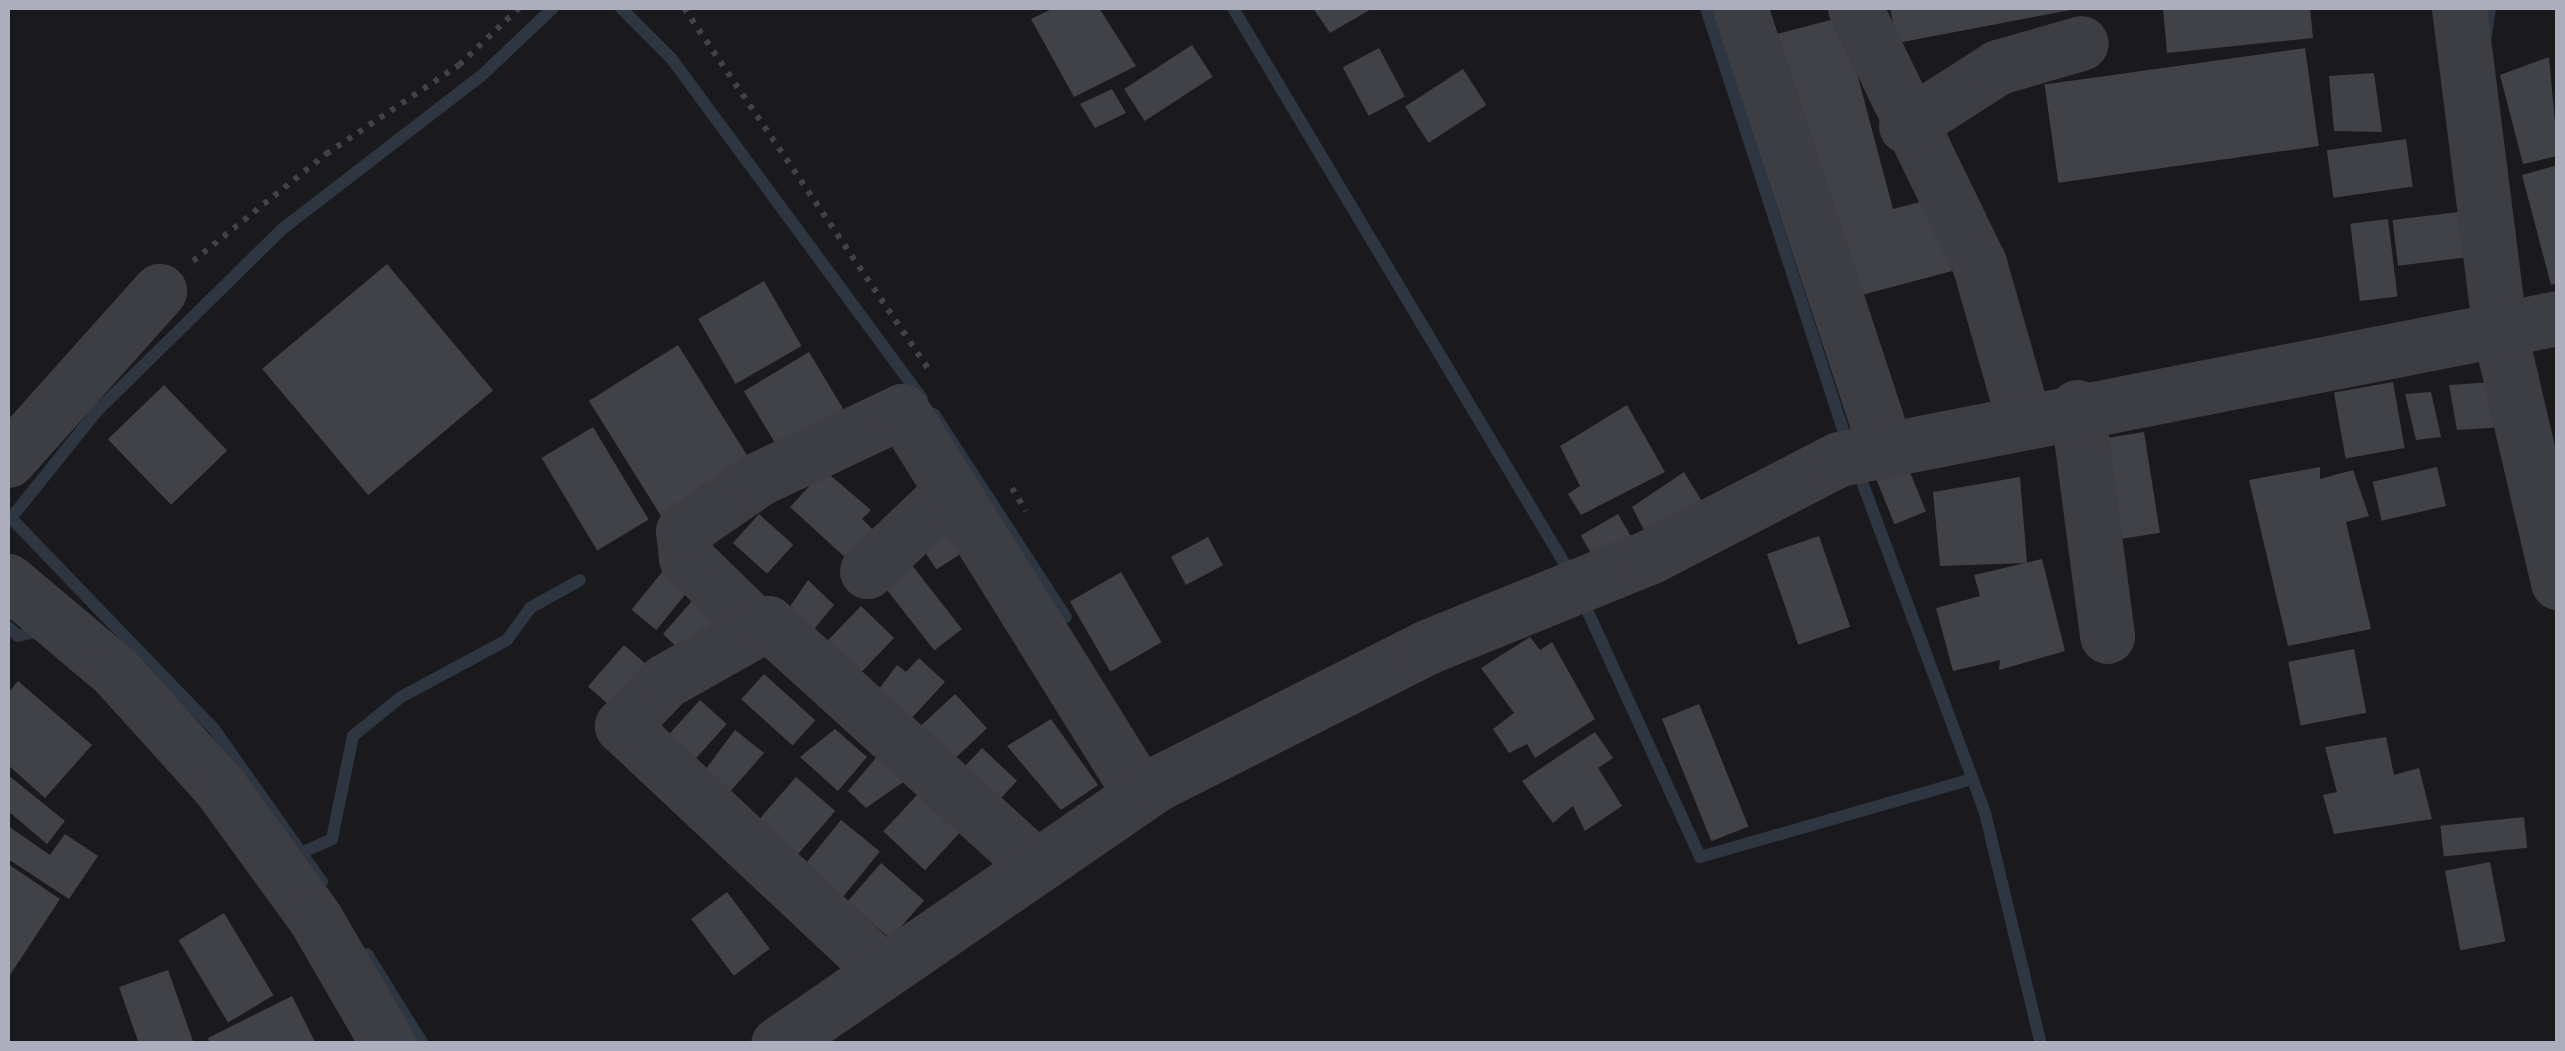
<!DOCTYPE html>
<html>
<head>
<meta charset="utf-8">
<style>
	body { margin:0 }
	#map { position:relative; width:2565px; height:1051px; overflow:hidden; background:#1a1a1d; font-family:Helvetica,sans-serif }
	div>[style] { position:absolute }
	.stream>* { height:12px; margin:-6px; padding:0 6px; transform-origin:6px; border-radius:6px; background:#2e3642 }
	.building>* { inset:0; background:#414247; transform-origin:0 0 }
	.path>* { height:6px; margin-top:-3px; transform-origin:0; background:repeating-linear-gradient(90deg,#414249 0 5px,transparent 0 13px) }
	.minor>* { height:55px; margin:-27.5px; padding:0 27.5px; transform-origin:27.5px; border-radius:27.5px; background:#3d3d44 }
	span { translate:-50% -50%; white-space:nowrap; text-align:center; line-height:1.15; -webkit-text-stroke:10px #151518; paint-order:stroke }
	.frame { position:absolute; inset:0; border:10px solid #acaebd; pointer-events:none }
</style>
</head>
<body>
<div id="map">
	<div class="stream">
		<div style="left:621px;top:8px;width:71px;rotate:45deg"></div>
		<div style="left:671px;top:58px;width:423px;rotate:53.6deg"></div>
		<div style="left:1233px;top:8px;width:661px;rotate:59.17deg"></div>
		<div style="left:1706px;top:8px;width:456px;rotate:72deg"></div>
		<div style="left:2486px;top:36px;width:28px;rotate:-82deg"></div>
		<div style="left:934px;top:414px;width:242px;rotate:57deg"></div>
		<div style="left:1858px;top:471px;width:365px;rotate:69.6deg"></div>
		<div style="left:1985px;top:813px;width:238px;rotate:76.4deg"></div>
		<div style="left:1582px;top:599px;width:284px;rotate:65.4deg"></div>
		<div style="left:1700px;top:857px;width:283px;rotate:-16deg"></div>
		<div style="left:8px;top:627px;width:13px;rotate:42deg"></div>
		<div style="left:18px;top:636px;width:26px;rotate:-13deg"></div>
		<div style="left:303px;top:852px;width:32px;rotate:-24deg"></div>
		<div style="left:332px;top:839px;width:105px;rotate:-78.5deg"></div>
		<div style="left:353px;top:736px;width:62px;rotate:-39.1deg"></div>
		<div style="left:401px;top:697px;width:120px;rotate:-28.3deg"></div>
		<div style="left:507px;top:640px;width:39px;rotate:-54deg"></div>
		<div style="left:530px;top:608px;width:57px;rotate:-29.2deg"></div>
		<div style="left:322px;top:882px;width:187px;rotate:-125.2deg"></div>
		<div style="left:214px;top:729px;width:293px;rotate:-133.9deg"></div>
		<div style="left:11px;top:518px;width:137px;rotate:-51.2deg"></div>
		<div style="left:97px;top:411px;width:258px;rotate:-44.5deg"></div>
		<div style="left:281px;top:230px;width:251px;rotate:-37.6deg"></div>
		<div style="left:480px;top:77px;width:100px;rotate:-43.4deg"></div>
		<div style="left:367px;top:954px;width:106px;rotate:58.1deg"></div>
	</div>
	<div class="building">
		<div style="clip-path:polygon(1054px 8px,1099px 8px,1136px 66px,1074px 97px,1031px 19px)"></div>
		<div style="clip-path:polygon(1313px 8px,1373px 8px,1330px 33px)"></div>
		<div style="clip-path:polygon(1890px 8px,2075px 8px,2076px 9px,1897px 43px)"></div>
		<div style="clip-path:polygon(2163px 8px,2310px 8px,2313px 38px,2167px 53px)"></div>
		<div style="clip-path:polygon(1842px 17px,1893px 209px,1932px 199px,1952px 271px,1843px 300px,1773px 35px)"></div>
		<div style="left:1192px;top:45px;width:38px;height:81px;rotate:57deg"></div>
		<div style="left:1379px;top:48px;width:55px;height:41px;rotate:62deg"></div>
		<div style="left:2305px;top:48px;width:99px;height:263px;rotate:82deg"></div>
		<div style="clip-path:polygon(2549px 57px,2558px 156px,2523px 164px,2500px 75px)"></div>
		<div style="left:1463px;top:69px;width:43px;height:69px;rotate:57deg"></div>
		<div style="clip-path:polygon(2374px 73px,2382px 132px,2334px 131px,2329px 76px)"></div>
		<div style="clip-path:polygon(1112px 89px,1126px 113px,1095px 128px,1080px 104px)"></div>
		<div style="left:2406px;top:139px;width:48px;height:80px;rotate:82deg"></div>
		<div style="clip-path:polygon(2558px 165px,2558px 283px,2551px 285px,2522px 175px)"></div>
		<div style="left:2458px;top:212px;width:46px;height:66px;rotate:83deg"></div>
		<div style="left:2388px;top:219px;width:78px;height:38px;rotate:83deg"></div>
		<div style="left:387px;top:264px;width:165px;height:163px;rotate:50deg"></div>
		<div style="left:764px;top:281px;width:75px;height:76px;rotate:60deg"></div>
		<div style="left:678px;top:345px;width:143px;height:105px;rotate:58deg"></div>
		<div style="left:809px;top:352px;width:74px;height:76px;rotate:59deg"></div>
		<div style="left:2393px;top:382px;width:67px;height:60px;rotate:80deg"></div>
		<div style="clip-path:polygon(2495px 382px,2504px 427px,2457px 430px,2449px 385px)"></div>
		<div style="left:164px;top:385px;width:91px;height:78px;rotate:46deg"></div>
		<div style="clip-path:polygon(2431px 392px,2441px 437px,2416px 440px,2405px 394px)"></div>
		<div style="clip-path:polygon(1627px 405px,1665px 472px,1581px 515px,1568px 494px,1580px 486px,1560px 446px)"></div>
		<div style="left:593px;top:427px;width:108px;height:60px;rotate:59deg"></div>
		<div style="left:2144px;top:432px;width:102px;height:44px;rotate:81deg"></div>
		<div style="left:1908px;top:467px;width:48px;height:34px;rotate:68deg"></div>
		<div style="clip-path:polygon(2320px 467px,2320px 479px,2353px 470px,2369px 516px,2346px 522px,2371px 629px,2288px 646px,2249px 480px)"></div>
		<div style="left:2437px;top:467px;width:40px;height:66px;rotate:77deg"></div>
		<div style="clip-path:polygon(824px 470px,871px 510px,862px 519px,877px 534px,849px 561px,790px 507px)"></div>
		<div style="clip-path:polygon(1684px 472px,1703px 503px,1644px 530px,1632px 507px)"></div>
		<div style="clip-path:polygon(2020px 477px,2027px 563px,1940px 566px,1933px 492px)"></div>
		<div style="left:759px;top:514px;width:46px;height:39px;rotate:42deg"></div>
		<div style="left:1618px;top:514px;width:28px;height:43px;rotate:60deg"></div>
		<div style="left:950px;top:519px;width:35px;height:39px;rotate:57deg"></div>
		<div style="left:1819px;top:536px;width:96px;height:55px;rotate:71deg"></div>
		<div style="left:1208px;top:537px;width:32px;height:42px;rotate:62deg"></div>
		<div style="left:904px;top:555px;width:94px;height:35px;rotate:52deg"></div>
		<div style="clip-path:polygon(2042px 559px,2065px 651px,1999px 670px,2000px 660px,1953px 671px,1936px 608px,1980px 596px,1974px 575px)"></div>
		<div style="left:663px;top:571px;width:32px;height:50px;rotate:39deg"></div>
		<div style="left:1121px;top:572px;width:81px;height:59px;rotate:60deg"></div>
		<div style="clip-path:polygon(808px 580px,834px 605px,811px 633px,787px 611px)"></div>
		<div style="clip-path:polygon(698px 594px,728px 619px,682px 652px,663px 634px)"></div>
		<div style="left:861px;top:606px;width:46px;height:59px;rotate:44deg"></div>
		<div style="clip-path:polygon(1530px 637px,1540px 650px,1552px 642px,1595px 719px,1535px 758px,1527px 744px,1509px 753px,1493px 729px,1514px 713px,1481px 668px)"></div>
		<div style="left:624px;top:645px;width:38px;height:55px;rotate:41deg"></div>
		<div style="left:2354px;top:649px;width:65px;height:67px;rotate:79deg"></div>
		<div style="clip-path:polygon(919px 658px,945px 682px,909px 721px,876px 693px,897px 665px,906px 672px)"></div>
		<div style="left:764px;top:674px;width:69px;height:34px;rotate:42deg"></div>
		<div style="clip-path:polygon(18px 681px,92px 745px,45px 798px,8px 765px,8px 693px)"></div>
		<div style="left:955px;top:694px;width:47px;height:54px;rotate:47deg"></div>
		<div style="left:700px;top:700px;width:36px;height:56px;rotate:42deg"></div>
		<div style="left:1699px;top:704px;width:132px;height:40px;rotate:68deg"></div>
		<div style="clip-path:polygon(1051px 719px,1098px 785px,1061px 810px,1007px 746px)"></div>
		<div style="clip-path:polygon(835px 729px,867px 757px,838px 791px,800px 757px)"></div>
		<div style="clip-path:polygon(735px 730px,764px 753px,729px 793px,705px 770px)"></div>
		<div style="clip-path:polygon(1595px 732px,1613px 758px,1598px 768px,1622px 806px,1585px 831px,1573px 806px,1553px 823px,1522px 781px)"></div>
		<div style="clip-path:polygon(2386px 737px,2394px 775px,2419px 768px,2432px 819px,2334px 834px,2323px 795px,2337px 792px,2325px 747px)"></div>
		<div style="left:982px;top:748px;width:48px;height:35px;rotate:43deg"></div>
		<div style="clip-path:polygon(880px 753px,906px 780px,866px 808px,848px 791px)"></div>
		<div style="clip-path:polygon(8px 775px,65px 821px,47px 844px,8px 811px)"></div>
		<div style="left:796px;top:777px;width:52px;height:58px;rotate:41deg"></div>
		<div style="left:918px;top:794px;width:57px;height:51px;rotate:43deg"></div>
		<div style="left:2524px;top:817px;width:31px;height:84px;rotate:84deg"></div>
		<div style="left:841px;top:820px;width:50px;height:59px;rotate:39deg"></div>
		<div style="clip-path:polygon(8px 826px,50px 855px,65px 834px,98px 856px,69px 899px,8px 859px)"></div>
		<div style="left:2490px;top:862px;width:81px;height:46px;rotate:79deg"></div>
		<div style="left:881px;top:863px;width:57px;height:51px;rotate:41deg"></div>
		<div style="clip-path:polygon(8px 864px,60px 899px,8px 978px)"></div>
		<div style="left:727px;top:892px;width:71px;height:45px;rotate:53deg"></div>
		<div style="left:224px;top:913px;width:96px;height:53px;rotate:59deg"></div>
		<div style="clip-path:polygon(168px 970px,194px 1044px,139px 1044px,119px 987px)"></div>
		<div style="clip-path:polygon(292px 996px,316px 1044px,210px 1044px,208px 1038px)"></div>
	</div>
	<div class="path">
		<div style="left:684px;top:8px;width:439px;rotate:55.9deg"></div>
		<div style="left:193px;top:261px;width:171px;rotate:-38.8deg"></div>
		<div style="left:326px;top:154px;width:160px;rotate:-33.8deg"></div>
		<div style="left:459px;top:65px;width:83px;rotate:-43.5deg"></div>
		<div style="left:1012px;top:488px;width:27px;rotate:59deg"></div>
	</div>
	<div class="minor">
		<div style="left:1740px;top:8px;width:459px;rotate:71.7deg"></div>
		<div style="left:1855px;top:8px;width:284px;rotate:64.1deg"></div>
		<div style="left:1979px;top:263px;width:160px;rotate:74.1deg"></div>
		<div style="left:2459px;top:8px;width:328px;rotate:82.8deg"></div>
		<div style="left:2500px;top:333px;width:256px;rotate:76.9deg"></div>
		<div style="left:1906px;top:126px;width:109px;rotate:-32.7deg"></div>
		<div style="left:1998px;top:67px;width:86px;rotate:-16.1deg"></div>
		<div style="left:2077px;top:407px;width:231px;rotate:82.5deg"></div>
		<div style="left:8px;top:460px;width:227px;rotate:-48.2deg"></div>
		<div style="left:867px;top:571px;width:117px;rotate:-43.6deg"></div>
		<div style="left:8px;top:581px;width:140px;rotate:40.1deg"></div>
		<div style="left:115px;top:671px;width:155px;rotate:47.9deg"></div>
		<div style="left:219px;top:786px;width:163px;rotate:54deg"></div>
		<div style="left:315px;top:918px;width:146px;rotate:59.9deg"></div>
		<div style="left:755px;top:625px;width:96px;rotate:-135.8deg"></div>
		<div style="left:686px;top:558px;width:27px;rotate:-96deg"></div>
		<div style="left:683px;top:531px;width:91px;rotate:-34.7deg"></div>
		<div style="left:758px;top:479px;width:159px;rotate:-25.3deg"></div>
		<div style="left:902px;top:411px;width:450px;rotate:58.1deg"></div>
		<div style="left:882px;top:970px;width:357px;rotate:-136.8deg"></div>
		<div style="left:622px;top:726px;width:62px;rotate:-46.3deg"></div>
		<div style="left:665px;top:681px;width:118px;rotate:-29.4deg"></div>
		<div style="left:768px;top:623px;width:359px;rotate:42.2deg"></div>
		<div style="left:778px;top:1044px;width:461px;rotate:-34.5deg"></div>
		<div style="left:1158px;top:783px;width:301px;rotate:-26.8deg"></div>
		<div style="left:1427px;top:647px;width:240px;rotate:-22.1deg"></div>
		<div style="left:1649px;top:557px;width:214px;rotate:-27.3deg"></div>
		<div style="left:1839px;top:459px;width:733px;rotate:-11.1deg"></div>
	</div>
	<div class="frame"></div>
</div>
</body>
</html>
